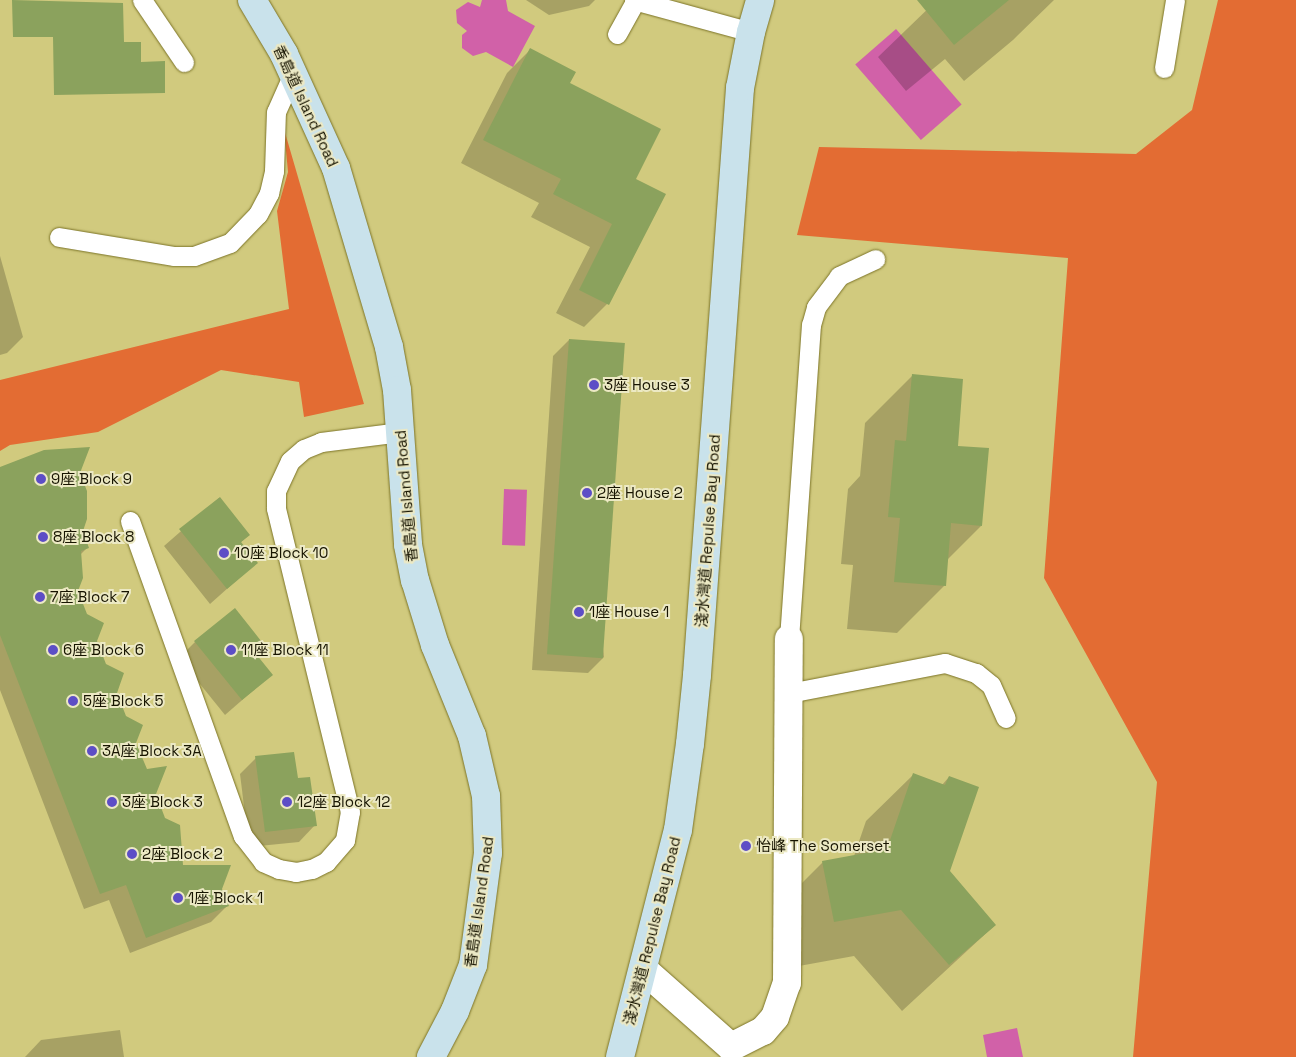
<!DOCTYPE html>
<html>
<head>
<meta charset="utf-8">
<style>
	body { margin:0 }
	#map { position:relative; width:1296px; height:1057px; overflow:hidden; background:#d1ca7e; font-family:"Space Grotesk","Noto Sans TC",sans-serif }
	div>[style] { position:absolute }
	.forest>* { inset:0; background:#e36c33 }
	.water>* { inset:0; background:#d161a8; transform-origin:0 0 }
	.shadow>* { inset:0; background:#0003 }
	.building>* { inset:0; background:#8ba25d; transform-origin:0 0 }
	.roads { filter:drop-shadow(0 0 1px #7c7428) drop-shadow(0 0 1px #7c7428) }
	.service>* { height:19px; margin:-9.5px; padding:0 9.5px; transform-origin:9.5px; border-radius:9.5px; background:#fff }
	.minor>* { height:28px; margin:-14px; padding:0 14px; transform-origin:14px; border-radius:14px; background:#fff }
	.secondary>* { height:28px; margin:-14px; padding:0 14px; transform-origin:14px; border-radius:14px; background:#c9e2eb }
	.dots>* { width:14px; height:14px; translate:-50% -50%; box-sizing:border-box; border:2px solid #ece9c4; border-radius:50% }
	span { translate:-50% -50%; white-space:nowrap; text-align:center; line-height:1.15; -webkit-text-stroke:4px #ece9c4; paint-order:stroke }
	.street-label { font-size:15px; color:#171400 }
	.poi-label { font-size:15px; color:#171400 }
	.left { translate:0 -50%; text-align:left }
</style>
</head>
<body>
<div id="map">
	<div class="forest">
		<div style="clip-path:polygon(1218px 0,1296px 0,1296px 1057px,1133px 1057px,1157px 782px,1044px 578px,1068px 258px,797px 235px,819px 147px,1136px 154px,1192px 110px)"></div>
		<div style="clip-path:polygon(284px 129px,364px 404px,304px 417px,299px 382px,221px 370px,98px 432px,10px 445px,0 451px,0 380px,289px 309px,277px 211px,288px 172px)"></div>
	</div>
	<div class="water">
		<div style="clip-path:polygon(482px 0,506px 0,508px 11px,535px 26px,513px 67px,486px 52px,473px 56px,462px 48px,462px 35px,467px 31px,457px 23px,456px 10px,468px 2px,480px 7px)"></div>
		<div style="left:896px;top:29px;width:100px;height:54px;rotate:49deg"></div>
		<div style="left:504px;top:489px;width:23px;height:56px;rotate:2deg"></div>
		<div style="clip-path:polygon(1017px 1028px,1023px 1057px,987px 1057px,983px 1035px)"></div>
	</div>
	<div class="shadow">
		<div style="clip-path:polygon(526px 0,595px 0,589px 6px,549px 15px)"></div>
		<div style="clip-path:polygon(937px 0,1054px 0,1013px 40px,964px 81px,945px 59px,906px 91px,878px 57px)"></div>
		<div style="clip-path:polygon(530px 50px,569px 83px,634px 179px,607px 304px,584px 327px,556px 313px,590px 247px,531px 217px,539px 203px,461px 163px,507px 73px)"></div>
		<div style="clip-path:polygon(0 256px,23px 337px,7px 353px,0 355px)"></div>
		<div style="clip-path:polygon(569px 340px,604px 657px,588px 673px,532px 670px,553px 356px)"></div>
		<div style="clip-path:polygon(913px 375px,981px 526px,947px 560px,945px 585px,897px 633px,847px 629px,853px 565px,841px 564px,848px 489px,860px 476px,865px 423px)"></div>
		<div style="clip-path:polygon(0 468px,79px 473px,81px 531px,88px 547px,80px 555px,77px 591px,182px 866px,221px 889px,227px 906px,211px 922px,130px 953px,109px 900px,84px 909px,0 690px)"></div>
		<div style="clip-path:polygon(219px 498px,249px 535px,240px 543px,256px 563px,210px 604px,164px 546px)"></div>
		<div style="clip-path:polygon(195px 642px,255px 655px,271px 675px,225px 715px,179px 658px)"></div>
		<div style="clip-path:polygon(256px 758px,297px 780px,315px 825px,299px 842px,249px 847px,240px 774px)"></div>
		<div style="clip-path:polygon(913px 775px,942px 785px,949px 777px,949px 871px,995px 925px,902px 1011px,854px 956px,788px 968px,776px 909px,823px 862px,854px 856px,866px 821px)"></div>
		<div style="clip-path:polygon(120px 1030px,124px 1057px,25px 1057px,41px 1040px)"></div>
	</div>
	<div class="building">
		<div style="clip-path:polygon(12px 0,123px 3px,124px 42px,141px 42px,141px 62px,165px 61px,165px 93px,54px 95px,53px 37px,13px 37px)"></div>
		<div style="clip-path:polygon(917px 0,1009px 0,954px 45px)"></div>
		<div style="clip-path:polygon(530px 48px,576px 72px,570px 83px,661px 129px,636px 179px,666px 194px,609px 305px,579px 290px,612px 224px,553px 194px,561px 179px,483px 140px)"></div>
		<div style="left:569px;top:339px;width:56px;height:316px;rotate:4deg"></div>
		<div style="clip-path:polygon(912px 374px,963px 379px,958px 446px,989px 448px,982px 526px,951px 523px,946px 586px,894px 582px,900px 518px,888px 517px,895px 440px,906px 441px)"></div>
		<div style="clip-path:polygon(90px 447px,80px 473px,87px 491px,87px 519px,83px 531px,89px 548px,81px 551px,83px 578px,78px 591px,87px 614px,104px 623px,97px 641px,106px 664px,124px 673px,117px 693px,126px 716px,143px 725px,136px 743px,147px 769px,167px 766px,156px 794px,165px 818px,180px 825px,183px 865px,231px 865px,222px 889px,229px 906px,146px 938px,126px 885px,100px 894px,0 635px,0 467px,44px 450px)"></div>
		<div style="clip-path:polygon(220px 497px,250px 535px,241px 542px,258px 563px,227px 589px,179px 529px)"></div>
		<div style="clip-path:polygon(235px 608px,265px 646px,256px 654px,273px 675px,242px 700px,194px 641px)"></div>
		<div style="clip-path:polygon(294px 752px,298px 778px,310px 777px,317px 826px,265px 832px,255px 756px)"></div>
		<div style="clip-path:polygon(913px 773px,945px 785px,949px 776px,979px 787px,950px 871px,996px 925px,949px 965px,901px 910px,834px 922px,822px 861px,887px 849px)"></div>
	</div>
	<div class="roads">
		<div class="service">
			<div style="left:142px;top:0;width:75px;rotate:55.9deg"></div>
			<div style="left:634px;top:0;width:121px;rotate:15.3deg"></div>
			<div style="left:617px;top:34px;width:38px;rotate:-61deg"></div>
			<div style="left:1164px;top:68px;width:69px;rotate:-80.8deg"></div>
			<div style="left:59px;top:237px;width:117px;rotate:9.4deg"></div>
			<div style="left:174px;top:256px;width:20px"></div>
			<div style="left:194px;top:256px;width:38px;rotate:-20deg"></div>
			<div style="left:230px;top:243px;width:40px;rotate:-46deg"></div>
			<div style="left:258px;top:214px;width:24px;rotate:-62deg"></div>
			<div style="left:269px;top:193px;width:23px;rotate:-77deg"></div>
			<div style="left:274px;top:171px;width:59px;rotate:-88.1deg"></div>
			<div style="left:276px;top:112px;width:39px;rotate:-66deg"></div>
			<div style="left:130px;top:521px;width:335px;rotate:70.3deg"></div>
			<div style="left:243px;top:836px;width:33px;rotate:52deg"></div>
			<div style="left:263px;top:862px;width:17px;rotate:24deg"></div>
			<div style="left:279px;top:869px;width:17px;rotate:10deg"></div>
			<div style="left:296px;top:872px;width:16px;rotate:-11deg"></div>
			<div style="left:312px;top:869px;width:16px;rotate:-27deg"></div>
			<div style="left:326px;top:862px;width:29px;rotate:-49deg"></div>
			<div style="left:345px;top:840px;width:28px;rotate:-80deg"></div>
			<div style="left:350px;top:812px;width:313px;rotate:-103.7deg"></div>
			<div style="left:276px;top:508px;width:17px;rotate:-90deg"></div>
			<div style="left:276px;top:491px;width:33px;rotate:-65deg"></div>
			<div style="left:290px;top:461px;width:18px;rotate:-41deg"></div>
			<div style="left:304px;top:449px;width:18px;rotate:-22deg"></div>
			<div style="left:321px;top:442px;width:80px;rotate:-7.2deg"></div>
			<div style="left:789px;top:639px;width:315px;rotate:-86deg"></div>
			<div style="left:811px;top:325px;width:19px;rotate:-74deg"></div>
			<div style="left:816px;top:307px;width:39px;rotate:-53deg"></div>
			<div style="left:839px;top:276px;width:40px;rotate:-25deg"></div>
			<div style="left:789px;top:693px;width:159px;rotate:-10.9deg"></div>
			<div style="left:945px;top:663px;width:33px;rotate:18deg"></div>
			<div style="left:976px;top:673px;width:19px;rotate:39deg"></div>
			<div style="left:991px;top:685px;width:36px;rotate:66deg"></div>
		</div>
		<div class="minor">
			<div style="left:644px;top:970px;width:116px;rotate:41.5deg"></div>
			<div style="left:731px;top:1047px;width:36px;rotate:-27deg"></div>
			<div style="left:763px;top:1031px;width:18px;rotate:-49deg"></div>
			<div style="left:775px;top:1017px;width:36px;rotate:-71deg"></div>
			<div style="left:787px;top:983px;width:344px;rotate:-89.7deg"></div>
		</div>
		<div class="secondary">
			<div style="left:252px;top:0;width:63px;rotate:59.3deg"></div>
			<div style="left:284px;top:54px;width:125px;rotate:65.5deg"></div>
			<div style="left:336px;top:168px;width:187px;rotate:73.5deg"></div>
			<div style="left:389px;top:347px;width:44px;rotate:79.5deg"></div>
			<div style="left:397px;top:390px;width:155px;rotate:85.9deg"></div>
			<div style="left:408px;top:545px;width:36px;rotate:79deg"></div>
			<div style="left:415px;top:580px;width:68px;rotate:72.9deg"></div>
			<div style="left:435px;top:645px;width:98px;rotate:67.9deg"></div>
			<div style="left:472px;top:736px;width:62px;rotate:76.9deg"></div>
			<div style="left:486px;top:796px;width:57px;rotate:88deg"></div>
			<div style="left:488px;top:853px;width:113px;rotate:97.6deg"></div>
			<div style="left:473px;top:965px;width:49px;rotate:111.4deg"></div>
			<div style="left:455px;top:1011px;width:52px;rotate:117.6deg"></div>
			<div style="left:620px;top:1057px;width:234px;rotate:-75.7deg"></div>
			<div style="left:678px;top:830px;width:87px;rotate:-82.1deg"></div>
			<div style="left:690px;top:744px;width:69px;rotate:-84.2deg"></div>
			<div style="left:697px;top:675px;width:589px;rotate:-85.81deg"></div>
			<div style="left:740px;top:88px;width:57px;rotate:-78.9deg"></div>
			<div style="left:751px;top:32px;width:33px;rotate:-74deg"></div>
		</div>
	</div>
	<div class="dots">
		<div style="left:594px;top:385px;background:#5d4ec6"></div>
		<div style="left:41px;top:479px;background:#5d4ec6"></div>
		<div style="left:587px;top:493px;background:#5d4ec6"></div>
		<div style="left:43px;top:537px;background:#5d4ec6"></div>
		<div style="left:224px;top:553px;background:#5d4ec6"></div>
		<div style="left:40px;top:597px;background:#5d4ec6"></div>
		<div style="left:579px;top:612px;background:#5d4ec6"></div>
		<div style="left:53px;top:650px;background:#5d4ec6"></div>
		<div style="left:231px;top:650px;background:#5d4ec6"></div>
		<div style="left:73px;top:701px;background:#5d4ec6"></div>
		<div style="left:92px;top:751px;background:#5d4ec6"></div>
		<div style="left:112px;top:802px;background:#5d4ec6"></div>
		<div style="left:287px;top:802px;background:#5d4ec6"></div>
		<div style="left:746px;top:846px;background:#5d4ec6"></div>
		<div style="left:132px;top:854px;background:#5d4ec6"></div>
		<div style="left:178px;top:898px;background:#5d4ec6"></div>
	</div>
	<div class="street-label">
		<span style="left:306px;top:106px;rotate:65deg">香島道 Island Road</span>
		<span style="left:406px;top:496px;rotate:-95deg">香島道 Island Road</span>
		<span style="left:708px;top:531px;rotate:-86deg">淺水灣道 Repulse Bay Road</span>
		<span style="left:479px;top:902px;rotate:-82deg">香島道 Island Road</span>
		<span style="left:652px;top:931px;rotate:-76deg">淺水灣道 Repulse Bay Road</span>
	</div>
	<div class="poi-label">
		<span class="left" style="left:604px;top:385px">3座 House 3</span>
		<span class="left" style="left:51px;top:479px">9座 Block 9</span>
		<span class="left" style="left:597px;top:493px">2座 House 2</span>
		<span class="left" style="left:53px;top:537px">8座 Block 8</span>
		<span class="left" style="left:234px;top:553px">10座 Block 10</span>
		<span class="left" style="left:50px;top:597px">7座 Block 7</span>
		<span class="left" style="left:589px;top:612px">1座 House 1</span>
		<span class="left" style="left:63px;top:650px">6座 Block 6</span>
		<span class="left" style="left:241px;top:650px">11座 Block 11</span>
		<span class="left" style="left:83px;top:701px">5座 Block 5</span>
		<span class="left" style="left:102px;top:751px">3A座 Block 3A</span>
		<span class="left" style="left:122px;top:802px">3座 Block 3</span>
		<span class="left" style="left:297px;top:802px">12座 Block 12</span>
		<span class="left" style="left:756px;top:846px">怡峰 The Somerset</span>
		<span class="left" style="left:142px;top:854px">2座 Block 2</span>
		<span class="left" style="left:188px;top:898px">1座 Block 1</span>
	</div>
</div>
</body>
</html>
